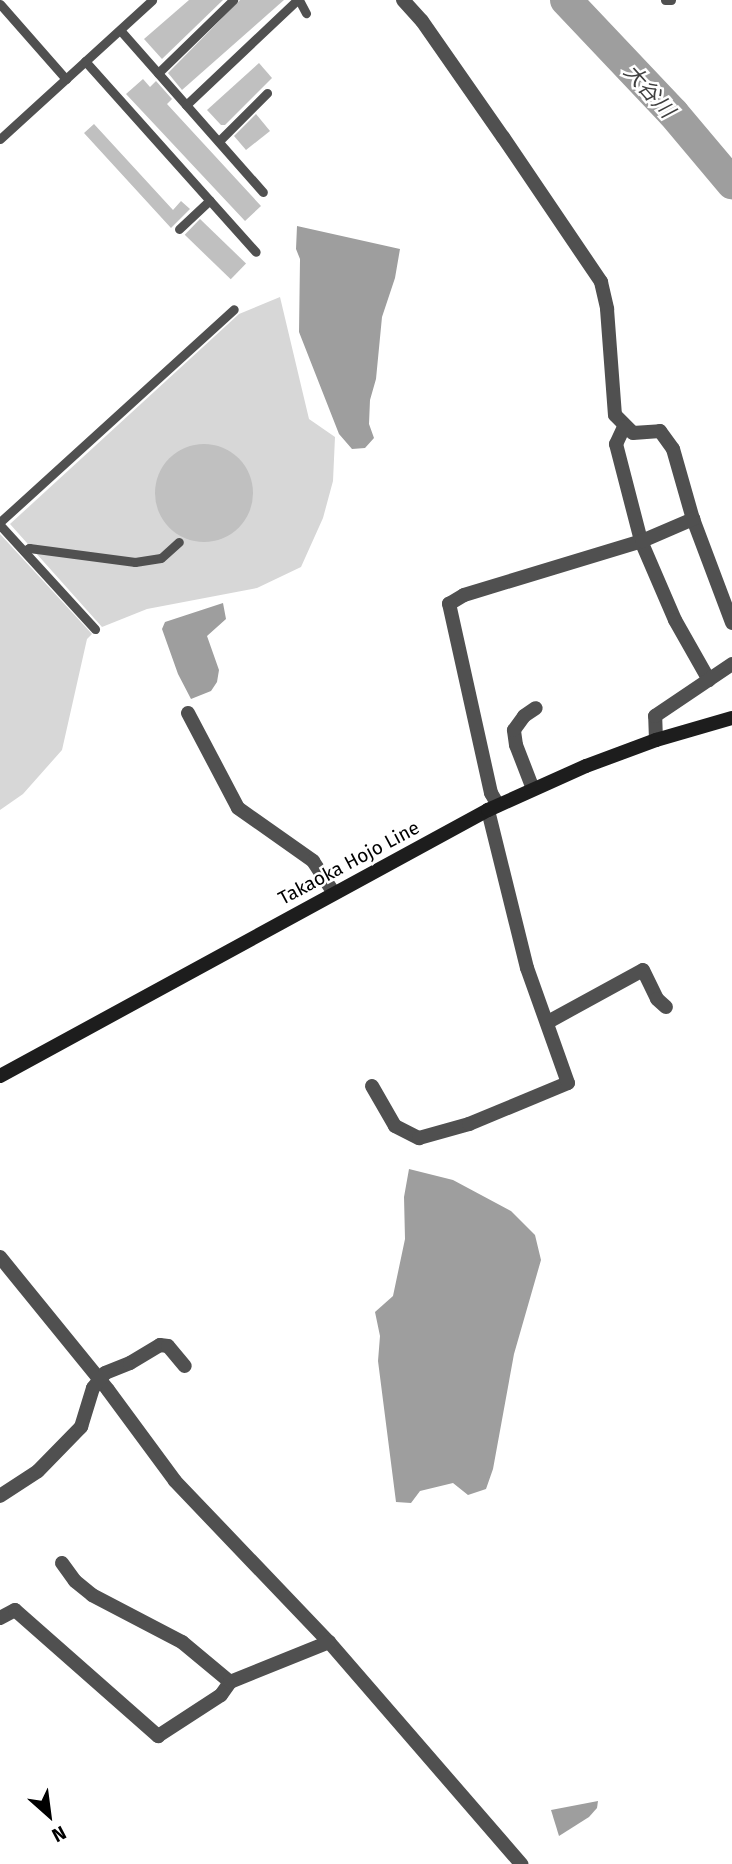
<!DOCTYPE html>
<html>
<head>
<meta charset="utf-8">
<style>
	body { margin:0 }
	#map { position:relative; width:732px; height:1864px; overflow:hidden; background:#fff; font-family:"Fira Sans","Noto Sans JP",sans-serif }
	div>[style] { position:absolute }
	.green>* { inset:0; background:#d7d7d7 }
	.water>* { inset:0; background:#9e9e9e }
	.river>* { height:32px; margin:-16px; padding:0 16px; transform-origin:16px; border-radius:16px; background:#9e9e9e }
	.building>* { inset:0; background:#c0c0c0; transform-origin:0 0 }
	.round { border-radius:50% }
	.lane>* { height:9px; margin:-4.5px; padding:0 4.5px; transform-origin:4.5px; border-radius:4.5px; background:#505050 }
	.street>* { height:14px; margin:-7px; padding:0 7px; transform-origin:7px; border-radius:7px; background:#505050 }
	.secondary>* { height:14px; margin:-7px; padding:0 7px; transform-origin:7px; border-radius:7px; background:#1d1d1d }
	span { translate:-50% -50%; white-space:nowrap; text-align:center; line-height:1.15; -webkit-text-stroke:5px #fff; paint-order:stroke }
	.street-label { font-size:19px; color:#000 }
	.water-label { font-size:21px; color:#3f3f3f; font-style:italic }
	.north { position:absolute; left:14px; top:1780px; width:70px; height:70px; -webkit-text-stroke:5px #fff; paint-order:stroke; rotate:152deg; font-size:19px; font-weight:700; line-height:28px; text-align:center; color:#000 }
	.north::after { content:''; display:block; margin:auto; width:24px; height:32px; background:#000; clip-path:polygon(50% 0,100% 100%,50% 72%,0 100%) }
</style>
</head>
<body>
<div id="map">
	<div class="green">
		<div style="clip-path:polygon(280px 297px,309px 419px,335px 437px,333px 481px,323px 518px,301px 567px,257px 588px,147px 609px,102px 627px,10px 524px,239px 314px)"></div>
		<div style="clip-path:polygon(0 534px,92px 634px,87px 639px,62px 750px,23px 794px,0 810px)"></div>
	</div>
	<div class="water">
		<div style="clip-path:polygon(297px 226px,400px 249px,395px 278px,382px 317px,376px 379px,370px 400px,369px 424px,374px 438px,365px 448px,352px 449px,339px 434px,299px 332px,300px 259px,296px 249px)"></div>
		<div style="clip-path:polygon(223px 603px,226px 619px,207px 636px,219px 670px,217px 682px,211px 691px,191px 699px,178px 674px,162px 629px,165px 622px)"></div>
		<div style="clip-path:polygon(409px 1169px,453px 1180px,511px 1211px,535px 1235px,541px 1260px,514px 1354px,493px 1469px,486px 1489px,468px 1495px,453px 1483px,420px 1491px,411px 1503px,396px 1502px,378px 1361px,380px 1336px,375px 1312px,393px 1296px,405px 1239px,404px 1197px)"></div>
		<div style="clip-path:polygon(598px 1801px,597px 1808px,589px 1817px,559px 1836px,551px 1810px)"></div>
	</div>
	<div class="river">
		<div style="left:566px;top:0;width:156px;rotate:46.6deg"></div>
		<div style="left:673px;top:113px;width:92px;rotate:49.9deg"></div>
	</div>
	<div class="building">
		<div style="clip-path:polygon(189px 0,223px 0,162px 59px,144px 39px)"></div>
		<div style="clip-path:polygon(240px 0,284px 0,182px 90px,168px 73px)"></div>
		<div style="clip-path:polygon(259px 63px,272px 78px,225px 125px,221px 125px,207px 110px)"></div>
		<div style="clip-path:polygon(143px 79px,150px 87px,156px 81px,172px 99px,167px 104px,261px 206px,245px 221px,126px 94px)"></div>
		<div style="clip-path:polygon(256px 114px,270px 131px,246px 150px,234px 136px)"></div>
		<div style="clip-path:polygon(94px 124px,173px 210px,181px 201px,190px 209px,171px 228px,84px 133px)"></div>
		<div style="left:200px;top:219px;width:64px;height:22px;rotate:44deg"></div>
		<div class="round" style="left:155px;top:444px;width:98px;height:98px"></div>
	</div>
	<div class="lane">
		<div style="left:299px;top:0;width:15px;rotate:62deg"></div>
		<div style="left:665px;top:0;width:6px"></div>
		<div style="left:0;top:4px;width:100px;rotate:48.7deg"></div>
		<div style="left:120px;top:30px;width:216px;rotate:48.6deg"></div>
		<div style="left:85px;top:61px;width:256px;rotate:48.2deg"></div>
		<div style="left:158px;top:73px;width:105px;rotate:-44.2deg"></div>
		<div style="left:186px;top:105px;width:153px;rotate:-43.4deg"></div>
		<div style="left:0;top:139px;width:206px;rotate:-42.4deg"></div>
		<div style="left:219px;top:141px;width:68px;rotate:-45deg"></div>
		<div style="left:179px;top:229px;width:42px;rotate:-43.1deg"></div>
		<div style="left:0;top:522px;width:316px;rotate:-42.3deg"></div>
		<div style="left:0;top:525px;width:141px;rotate:47.6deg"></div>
		<div style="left:24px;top:551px;width:6px;rotate:-31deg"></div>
		<div style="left:29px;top:548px;width:107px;rotate:7.5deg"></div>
		<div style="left:135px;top:562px;width:26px;rotate:-9deg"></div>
		<div style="left:161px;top:558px;width:24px;rotate:-42deg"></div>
	</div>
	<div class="street">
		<div style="left:403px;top:0;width:28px;rotate:48deg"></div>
		<div style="left:422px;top:21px;width:141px;rotate:55.1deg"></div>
		<div style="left:503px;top:137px;width:175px;rotate:55.9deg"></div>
		<div style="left:601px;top:282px;width:28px;rotate:77deg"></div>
		<div style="left:607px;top:309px;width:106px;rotate:85.7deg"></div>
		<div style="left:615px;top:415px;width:25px;rotate:45deg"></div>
		<div style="left:633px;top:433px;width:27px;rotate:-4deg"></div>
		<div style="left:660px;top:431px;width:22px;rotate:54deg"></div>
		<div style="left:673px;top:449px;width:73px;rotate:74.1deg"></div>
		<div style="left:693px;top:519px;width:111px;rotate:69.4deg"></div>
		<div style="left:624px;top:427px;width:19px;rotate:115deg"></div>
		<div style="left:616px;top:444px;width:100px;rotate:75.5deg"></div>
		<div style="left:641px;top:541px;width:86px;rotate:66.7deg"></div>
		<div style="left:675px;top:620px;width:69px;rotate:60.5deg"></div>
		<div style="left:188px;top:713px;width:107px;rotate:62.2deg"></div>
		<div style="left:238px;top:808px;width:92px;rotate:35.2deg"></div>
		<div style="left:313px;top:861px;width:37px;rotate:57deg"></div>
		<div style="left:656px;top:740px;width:24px;rotate:-92deg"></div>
		<div style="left:655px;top:716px;width:93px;rotate:-34deg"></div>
		<div style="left:533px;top:789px;width:47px;rotate:-111.1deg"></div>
		<div style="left:516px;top:745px;width:15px;rotate:-98deg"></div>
		<div style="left:514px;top:730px;width:17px;rotate:-54deg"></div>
		<div style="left:524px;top:716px;width:14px;rotate:-34deg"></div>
		<div style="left:498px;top:805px;width:14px;rotate:-120deg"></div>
		<div style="left:491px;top:793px;width:194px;rotate:-102.5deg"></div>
		<div style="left:449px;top:604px;width:17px;rotate:-31deg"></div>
		<div style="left:464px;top:595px;width:186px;rotate:-16.9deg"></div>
		<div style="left:642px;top:541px;width:56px;rotate:-23.3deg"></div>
		<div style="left:548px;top:1022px;width:108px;rotate:-28.7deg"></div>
		<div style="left:643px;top:970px;width:32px;rotate:64deg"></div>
		<div style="left:657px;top:999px;width:12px;rotate:42deg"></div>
		<div style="left:372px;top:1086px;width:46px;rotate:60.1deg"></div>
		<div style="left:395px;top:1126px;width:27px;rotate:27deg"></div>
		<div style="left:419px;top:1138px;width:52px;rotate:-15.6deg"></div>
		<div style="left:469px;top:1124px;width:107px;rotate:-22.5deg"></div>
		<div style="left:568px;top:1083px;width:122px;rotate:-109.6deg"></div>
		<div style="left:527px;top:968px;width:163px;rotate:-103.9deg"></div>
		<div style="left:0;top:1257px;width:171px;rotate:50.9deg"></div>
		<div style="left:108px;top:1390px;width:113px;rotate:53.6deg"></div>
		<div style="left:175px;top:1481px;width:223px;rotate:46.3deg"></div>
		<div style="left:329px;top:1642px;width:294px;rotate:49.1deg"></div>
		<div style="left:0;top:1496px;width:45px;rotate:-33.3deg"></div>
		<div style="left:38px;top:1471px;width:62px;rotate:-45.7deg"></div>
		<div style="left:81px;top:1427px;width:41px;rotate:-72.9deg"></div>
		<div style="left:93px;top:1388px;width:19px;rotate:-51deg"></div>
		<div style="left:105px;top:1373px;width:27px;rotate:-22deg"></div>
		<div style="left:130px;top:1363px;width:35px;rotate:-31deg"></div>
		<div style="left:160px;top:1345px;width:8px;rotate:7deg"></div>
		<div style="left:168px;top:1346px;width:26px;rotate:50deg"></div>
		<div style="left:62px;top:1563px;width:22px;rotate:54deg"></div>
		<div style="left:75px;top:1581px;width:22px;rotate:39deg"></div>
		<div style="left:92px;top:1595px;width:102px;rotate:27.6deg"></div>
		<div style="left:182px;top:1642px;width:62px;rotate:39.8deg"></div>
		<div style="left:0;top:1618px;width:17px;rotate:-28deg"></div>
		<div style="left:15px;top:1610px;width:191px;rotate:41.4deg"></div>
		<div style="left:158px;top:1736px;width:75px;rotate:-33.1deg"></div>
		<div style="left:221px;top:1695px;width:16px;rotate:-55deg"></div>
		<div style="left:230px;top:1682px;width:107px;rotate:-22deg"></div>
	</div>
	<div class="secondary">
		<div style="left:0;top:1076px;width:556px;rotate:-28.59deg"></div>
		<div style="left:488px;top:810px;width:107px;rotate:-24.2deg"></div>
		<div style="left:586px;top:766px;width:75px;rotate:-20.4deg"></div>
		<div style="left:656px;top:740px;width:79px;rotate:-16.1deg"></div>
	</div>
	<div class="street-label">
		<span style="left:349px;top:863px;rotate:-28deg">Takaoka Hojo Line</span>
	</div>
	<div class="water-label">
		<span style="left:649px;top:91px;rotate:48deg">大谷川</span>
	</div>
	<div class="north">N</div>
</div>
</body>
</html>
